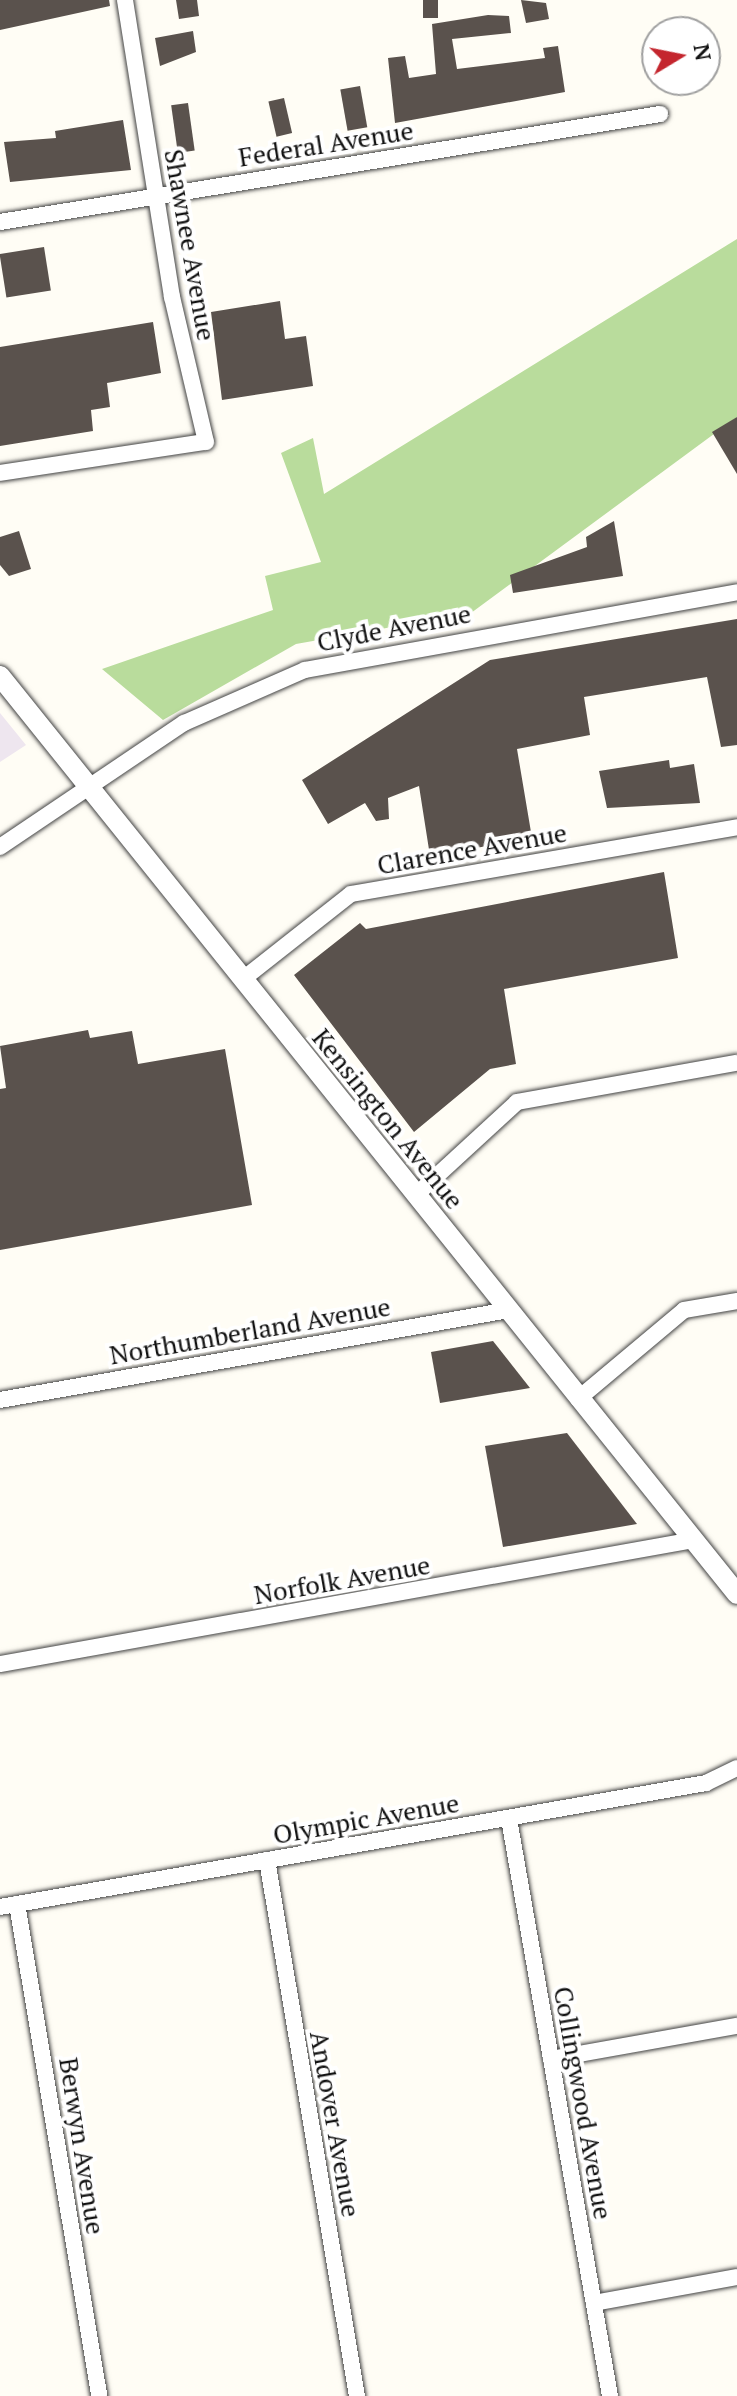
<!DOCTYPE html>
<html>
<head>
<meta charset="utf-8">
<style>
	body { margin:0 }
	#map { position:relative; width:737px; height:2396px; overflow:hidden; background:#fffdf5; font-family:"PT Serif",serif }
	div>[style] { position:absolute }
	.industrial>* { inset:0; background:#eee6ef }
	.forest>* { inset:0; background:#b9dc9c }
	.building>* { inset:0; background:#5a524d; transform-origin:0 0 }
	.roads { filter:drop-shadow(0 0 2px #444) drop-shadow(0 0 2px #444) }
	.minor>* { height:16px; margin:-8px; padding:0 8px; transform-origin:8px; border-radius:8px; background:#fff }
	.tertiary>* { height:20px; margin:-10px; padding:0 10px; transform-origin:10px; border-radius:10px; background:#fff }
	span { translate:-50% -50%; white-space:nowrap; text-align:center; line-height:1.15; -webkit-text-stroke:8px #fff; paint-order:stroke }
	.street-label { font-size:26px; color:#111 }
	.north { position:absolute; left:641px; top:16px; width:80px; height:80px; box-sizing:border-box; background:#fff; border:2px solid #a0a0a0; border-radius:50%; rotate:80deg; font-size:22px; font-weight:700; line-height:32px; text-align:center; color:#111 }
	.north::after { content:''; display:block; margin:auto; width:28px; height:36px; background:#c4262e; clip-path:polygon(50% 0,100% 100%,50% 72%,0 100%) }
</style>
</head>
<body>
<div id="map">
	<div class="industrial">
		<div style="clip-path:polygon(0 713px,26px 745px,0 762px)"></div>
	</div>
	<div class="forest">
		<div style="clip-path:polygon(737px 239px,737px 417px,471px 613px,296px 644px,163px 720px,102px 669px,273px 610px,265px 576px,321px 562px,281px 453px,313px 438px,324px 494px)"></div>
	</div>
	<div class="building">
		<div style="clip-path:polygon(0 0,109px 0,110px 6px,0 30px)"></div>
		<div style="clip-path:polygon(176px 0,197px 0,199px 16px,179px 19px)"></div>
		<div style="left:423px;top:0;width:15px;height:18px"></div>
		<div style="clip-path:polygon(521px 0,546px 3px,549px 19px,526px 23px)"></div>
		<div style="clip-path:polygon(488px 15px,509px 16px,511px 33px,452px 39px,457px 69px,545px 58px,543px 48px,558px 46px,565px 92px,395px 123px,388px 58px,405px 56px,409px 78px,436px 74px,432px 24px)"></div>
		<div style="clip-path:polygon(193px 31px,196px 52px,160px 66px,155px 38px)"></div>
		<div style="left:360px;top:86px;width:42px;height:20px;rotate:80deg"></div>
		<div style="left:284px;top:98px;width:36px;height:16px;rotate:77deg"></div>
		<div style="left:188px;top:103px;width:48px;height:17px;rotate:82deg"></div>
		<div style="clip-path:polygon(123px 120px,131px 170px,10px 182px,4px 142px,56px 138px,55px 131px)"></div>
		<div style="left:44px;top:247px;width:44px;height:45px;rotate:81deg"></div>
		<div style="clip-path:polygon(280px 301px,285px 339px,306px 336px,313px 386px,222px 400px,211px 312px)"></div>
		<div style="clip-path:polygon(153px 322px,161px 373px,107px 383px,110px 407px,91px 410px,93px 431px,0 446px,0 347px)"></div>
		<div style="clip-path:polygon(737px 417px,737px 474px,712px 432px)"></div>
		<div style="clip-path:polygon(614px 521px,623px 576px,513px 593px,510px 575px,587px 547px,586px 537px)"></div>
		<div style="clip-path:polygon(19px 531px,31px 569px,9px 576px,0 565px,0 537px)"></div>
		<div style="clip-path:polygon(737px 619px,737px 745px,721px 747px,707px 677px,584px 697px,590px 735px,517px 749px,532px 838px,430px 856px,419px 786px,388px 798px,389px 819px,376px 821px,365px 803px,328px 824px,302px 780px,490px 660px)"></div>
		<div style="clip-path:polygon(669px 760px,670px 768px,694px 764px,700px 803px,607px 808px,599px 771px)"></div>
		<div style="clip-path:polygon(664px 872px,678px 958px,504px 989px,516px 1064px,490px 1069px,414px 1132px,294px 975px,360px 923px,366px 929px)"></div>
		<div style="clip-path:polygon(88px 1030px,90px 1038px,132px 1031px,138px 1064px,225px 1049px,252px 1205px,0 1250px,0 1089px,6px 1088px,0 1046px)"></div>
		<div style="clip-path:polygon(493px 1341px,530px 1388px,440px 1403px,431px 1352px)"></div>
		<div style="clip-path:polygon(567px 1433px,637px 1524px,503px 1547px,485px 1446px)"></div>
	</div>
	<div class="roads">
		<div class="minor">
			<div style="left:0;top:222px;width:669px;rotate:-9.29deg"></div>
			<div style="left:0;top:473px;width:208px;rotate:-8.6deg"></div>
			<div style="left:206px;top:442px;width:149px;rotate:-103.2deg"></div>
			<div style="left:172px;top:297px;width:301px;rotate:-99deg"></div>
			<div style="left:0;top:847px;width:222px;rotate:-34deg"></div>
			<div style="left:184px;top:723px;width:132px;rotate:-23.7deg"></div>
			<div style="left:305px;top:670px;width:439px;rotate:-10.2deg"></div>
			<div style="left:243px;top:979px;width:137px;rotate:-38.2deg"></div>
			<div style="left:351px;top:894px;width:392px;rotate:-9.8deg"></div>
			<div style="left:416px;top:1195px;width:137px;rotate:-42.6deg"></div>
			<div style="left:517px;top:1102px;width:223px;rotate:-10.1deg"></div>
			<div style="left:578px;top:1399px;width:138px;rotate:-40deg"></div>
			<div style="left:684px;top:1310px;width:54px;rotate:-9.6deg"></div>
			<div style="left:0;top:1400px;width:517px;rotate:-10.03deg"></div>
			<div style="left:0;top:1664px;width:704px;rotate:-10.14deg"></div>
			<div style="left:509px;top:1819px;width:586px;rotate:80.07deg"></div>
			<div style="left:267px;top:1860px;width:544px;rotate:80.47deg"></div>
			<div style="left:17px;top:1904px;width:499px;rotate:80.5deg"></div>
			<div style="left:0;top:1907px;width:717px;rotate:-9.96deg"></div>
			<div style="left:706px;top:1783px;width:34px;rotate:-26deg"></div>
			<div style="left:551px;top:2059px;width:189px;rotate:-10.1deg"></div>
			<div style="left:594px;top:2303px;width:145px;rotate:-10.3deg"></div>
		</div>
		<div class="tertiary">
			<div style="left:0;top:676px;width:1177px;rotate:51.24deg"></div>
		</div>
	</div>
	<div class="street-label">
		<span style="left:326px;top:144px;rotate:-9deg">Federal Avenue</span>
		<span style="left:190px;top:245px;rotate:80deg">Shawnee Avenue</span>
		<span style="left:394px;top:628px;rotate:-11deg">Clyde Avenue</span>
		<span style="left:472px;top:849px;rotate:-10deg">Clarence Avenue</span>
		<span style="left:388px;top:1119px;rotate:51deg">Kensington Avenue</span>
		<span style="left:250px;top:1331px;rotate:-10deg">Northumberland Avenue</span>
		<span style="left:342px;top:1580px;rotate:-10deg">Norfolk Avenue</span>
		<span style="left:366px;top:1819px;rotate:-10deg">Olympic Avenue</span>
		<span style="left:583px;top:2103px;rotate:80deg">Collingwood Avenue</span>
		<span style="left:335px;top:2124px;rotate:80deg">Andover Avenue</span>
		<span style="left:82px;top:2146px;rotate:81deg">Berwyn Avenue</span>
	</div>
	<div class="north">N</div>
</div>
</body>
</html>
